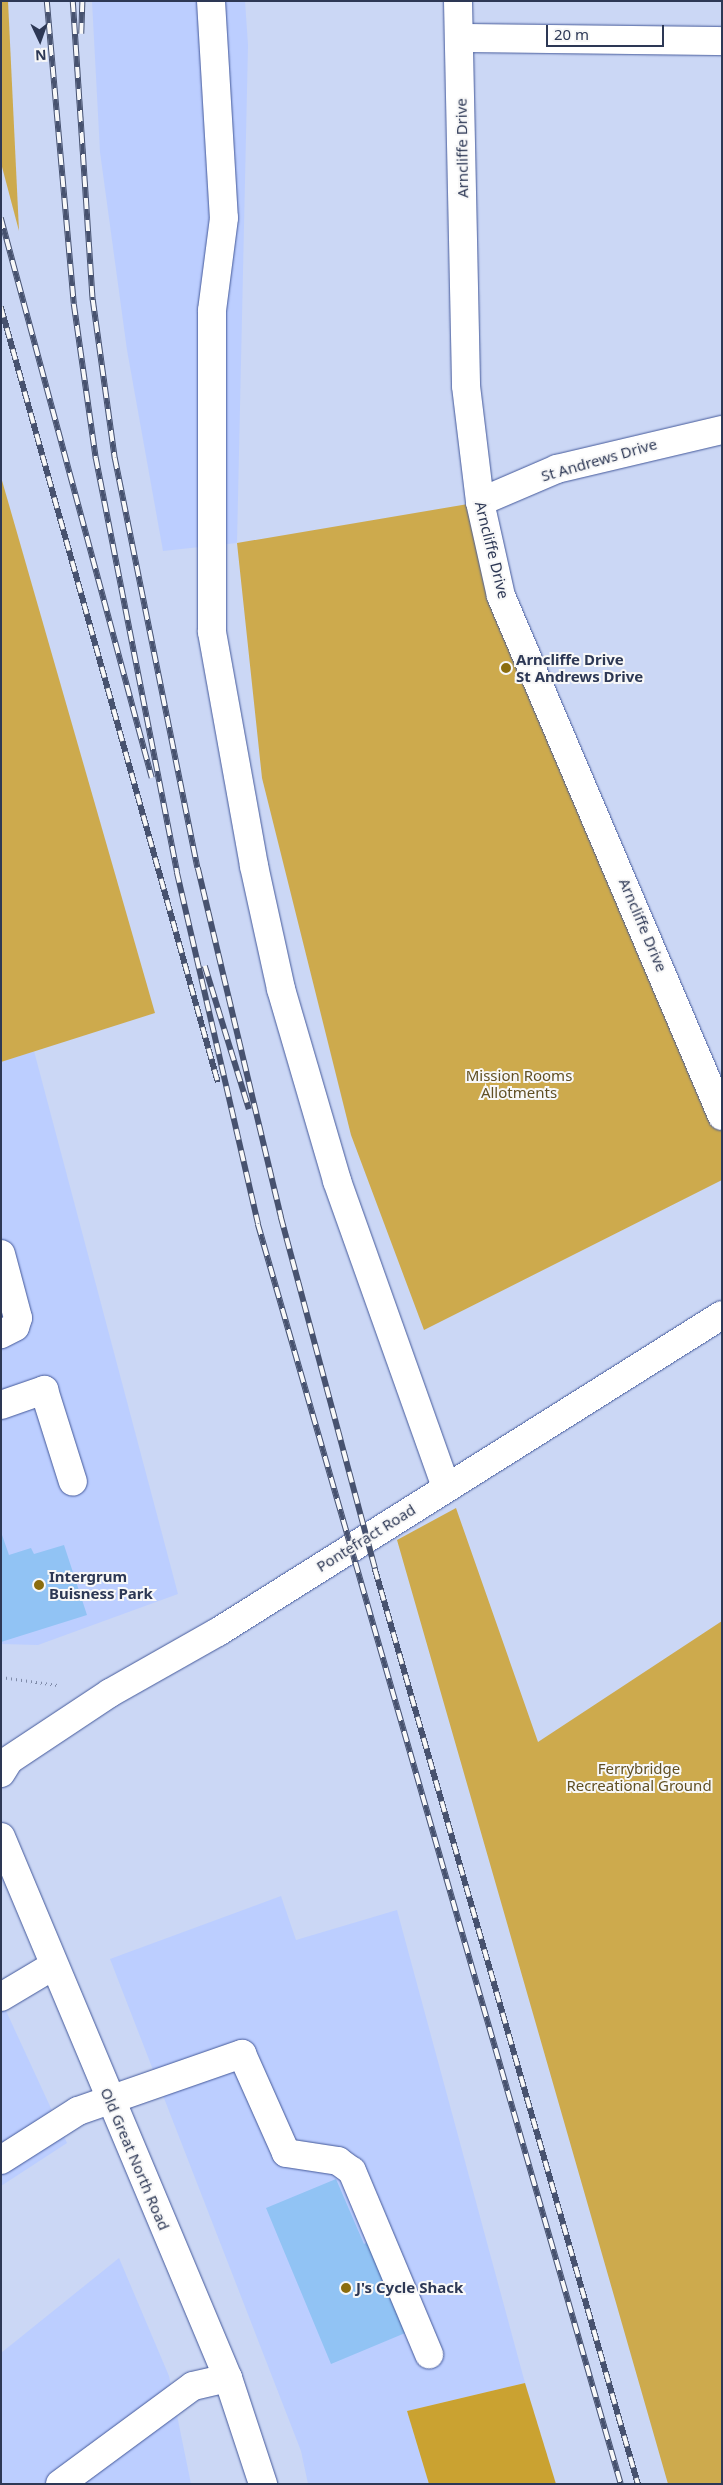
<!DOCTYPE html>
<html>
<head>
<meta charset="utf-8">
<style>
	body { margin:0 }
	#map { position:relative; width:723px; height:2485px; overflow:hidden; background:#cbd7f5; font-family:"Noto Sans",sans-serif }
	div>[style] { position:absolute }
	.built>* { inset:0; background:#bcceff }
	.green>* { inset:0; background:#cdaa4d }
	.forest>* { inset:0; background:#caa231 }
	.building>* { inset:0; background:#91c3f4 }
	.path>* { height:3px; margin-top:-1.5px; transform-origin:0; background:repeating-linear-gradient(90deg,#7f8ba9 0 1px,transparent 0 5px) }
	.roads { filter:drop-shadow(0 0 1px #43589a) drop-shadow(0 0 1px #43589a) }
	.minor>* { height:28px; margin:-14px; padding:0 14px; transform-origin:14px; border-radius:14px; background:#fff }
	.rail>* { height:5.5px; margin-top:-2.75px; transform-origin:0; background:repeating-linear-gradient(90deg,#f8f8f8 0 11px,#47526f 0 22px); box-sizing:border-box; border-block:1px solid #47526f }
	.dots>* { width:14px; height:14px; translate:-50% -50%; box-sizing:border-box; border:2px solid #f8f8f8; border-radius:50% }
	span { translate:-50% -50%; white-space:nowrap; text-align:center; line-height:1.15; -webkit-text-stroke:4px #f8f8f8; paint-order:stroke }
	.street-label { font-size:15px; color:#2d3855 }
	.poi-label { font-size:15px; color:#2d3855; font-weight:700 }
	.left { translate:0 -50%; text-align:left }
	.park-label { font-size:15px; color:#604f23 }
	.frame { position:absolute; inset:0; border:2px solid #2d3855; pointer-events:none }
	.north { position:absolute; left:15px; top:15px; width:50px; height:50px; -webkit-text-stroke:4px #f8f8f8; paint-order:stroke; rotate:177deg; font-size:14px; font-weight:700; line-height:20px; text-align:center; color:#2d3855 }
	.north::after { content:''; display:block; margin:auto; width:18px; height:22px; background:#2d3855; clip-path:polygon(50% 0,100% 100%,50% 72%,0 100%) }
	.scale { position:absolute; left:546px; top:25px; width:118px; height:22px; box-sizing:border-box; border:2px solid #2d3855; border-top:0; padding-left:6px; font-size:15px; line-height:18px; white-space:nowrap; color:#2d3855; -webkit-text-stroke:4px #f8f8f8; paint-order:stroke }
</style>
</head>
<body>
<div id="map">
	<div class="built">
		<div style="clip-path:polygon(92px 1px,245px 1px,248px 45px,237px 543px,163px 551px,127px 350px,100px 152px)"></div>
		<div style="clip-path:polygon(34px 1051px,178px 1594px,38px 1645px,1px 1644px,1px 1062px)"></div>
		<div style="clip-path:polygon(281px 1896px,296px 1940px,397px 1910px,525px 2383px,407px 2411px,429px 2484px,308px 2484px,301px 2451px,110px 1959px)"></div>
		<div style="clip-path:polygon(1px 2000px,67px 2143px,1px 2186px)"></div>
		<div style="clip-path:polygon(119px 2258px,169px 2376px,191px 2484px,1px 2484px,1px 2353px)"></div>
	</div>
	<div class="green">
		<div style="clip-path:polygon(1px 1px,8px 1px,19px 231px,1px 163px)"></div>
		<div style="clip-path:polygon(1px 477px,155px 1013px,1px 1062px)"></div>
		<div style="clip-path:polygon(480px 502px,501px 596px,722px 1116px,722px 1180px,424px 1330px,351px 1135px,262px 778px,237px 543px)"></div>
		<div style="clip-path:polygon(456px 1508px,538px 1742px,722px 1621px,722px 2484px,668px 2484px,397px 1540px)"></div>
	</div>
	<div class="forest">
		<div style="clip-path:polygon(525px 2383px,556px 2484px,429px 2484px,407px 2411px)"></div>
	</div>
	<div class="building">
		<div style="clip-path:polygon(1px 1532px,9px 1555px,31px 1548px,34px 1554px,64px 1545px,87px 1615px,1px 1642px)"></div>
		<div style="clip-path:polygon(336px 2179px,364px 2244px,372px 2240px,410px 2331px,331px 2364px,266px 2208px)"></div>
	</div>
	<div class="path">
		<div style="left:1px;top:1677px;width:57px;rotate:8.1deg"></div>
	</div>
	<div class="roads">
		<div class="minor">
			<div style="left:211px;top:1px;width:217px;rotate:86.6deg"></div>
			<div style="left:224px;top:218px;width:94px;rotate:97.4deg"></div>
			<div style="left:212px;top:311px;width:321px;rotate:90deg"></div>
			<div style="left:212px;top:632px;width:238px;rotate:79.8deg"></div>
			<div style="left:254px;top:866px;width:126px;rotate:77.6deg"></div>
			<div style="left:281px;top:989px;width:200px;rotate:73.7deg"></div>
			<div style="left:337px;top:1181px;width:325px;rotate:70.4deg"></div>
			<div style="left:458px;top:1px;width:385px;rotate:88.8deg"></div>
			<div style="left:466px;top:386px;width:117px;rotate:83.1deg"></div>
			<div style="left:480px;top:502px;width:96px;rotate:77.4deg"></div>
			<div style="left:501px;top:596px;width:565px;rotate:66.97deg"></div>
			<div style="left:460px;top:38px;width:262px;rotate:0.7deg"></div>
			<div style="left:480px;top:502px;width:84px;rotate:-23.2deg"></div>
			<div style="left:557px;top:469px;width:170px;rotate:-13.3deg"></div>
			<div style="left:1px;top:1254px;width:66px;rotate:75.1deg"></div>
			<div style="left:18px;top:1318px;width:9px;rotate:108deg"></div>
			<div style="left:15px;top:1327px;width:16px;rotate:153deg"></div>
			<div style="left:1px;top:1405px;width:46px;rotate:-19.2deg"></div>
			<div style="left:44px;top:1390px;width:96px;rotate:72.5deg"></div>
			<div style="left:1px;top:1773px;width:15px;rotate:-58deg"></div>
			<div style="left:9px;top:1760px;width:121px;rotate:-33.6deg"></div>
			<div style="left:110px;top:1693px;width:124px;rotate:-29.5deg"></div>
			<div style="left:218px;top:1632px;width:595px;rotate:-32.17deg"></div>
			<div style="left:1px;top:1837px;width:587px;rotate:67.24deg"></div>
			<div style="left:228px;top:2378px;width:112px;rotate:71.7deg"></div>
			<div style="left:1px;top:1997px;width:61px;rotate:-30.8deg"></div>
			<div style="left:1px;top:2160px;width:91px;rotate:-32.5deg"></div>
			<div style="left:78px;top:2111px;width:174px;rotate:-19.2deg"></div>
			<div style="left:242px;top:2054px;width:108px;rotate:66deg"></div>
			<div style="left:286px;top:2153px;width:53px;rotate:8.7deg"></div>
			<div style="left:338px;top:2161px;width:17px;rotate:36deg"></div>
			<div style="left:352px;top:2171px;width:199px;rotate:67.2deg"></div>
			<div style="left:60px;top:2484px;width:165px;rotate:-36.4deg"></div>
			<div style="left:193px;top:2386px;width:36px;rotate:-13deg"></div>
		</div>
	</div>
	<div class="rail">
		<div style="left:47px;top:1px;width:304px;rotate:84.9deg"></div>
		<div style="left:74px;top:304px;width:156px;rotate:81.9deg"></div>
		<div style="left:96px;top:458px;width:422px;rotate:78.9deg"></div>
		<div style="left:177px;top:872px;width:361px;rotate:77deg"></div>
		<div style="left:258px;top:1224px;width:1311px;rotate:73.93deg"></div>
		<div style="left:73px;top:1px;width:300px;rotate:86.2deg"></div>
		<div style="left:93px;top:300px;width:160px;rotate:82.1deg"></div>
		<div style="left:115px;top:458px;width:418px;rotate:78.6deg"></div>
		<div style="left:198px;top:868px;width:359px;rotate:76.6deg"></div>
		<div style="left:281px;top:1217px;width:364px;rotate:75deg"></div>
		<div style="left:375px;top:1569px;width:952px;rotate:73.96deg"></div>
		<div style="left:81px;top:34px;width:33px;rotate:-88deg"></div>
		<div style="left:1px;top:218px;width:580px;rotate:74.91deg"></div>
		<div style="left:1px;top:307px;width:805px;rotate:74.36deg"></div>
		<div style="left:205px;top:966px;width:150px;rotate:72.9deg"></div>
	</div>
	<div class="dots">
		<div style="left:506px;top:668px;background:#8b6d0e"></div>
		<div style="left:39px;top:1585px;background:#8b6d0e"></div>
		<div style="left:346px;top:2288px;background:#8b6d0e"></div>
	</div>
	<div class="street-label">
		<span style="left:462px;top:148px;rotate:-91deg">Arncliffe Drive</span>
		<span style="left:599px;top:460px;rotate:-16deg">St Andrews Drive</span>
		<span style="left:492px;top:550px;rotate:76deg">Arncliffe Drive</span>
		<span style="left:643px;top:925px;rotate:67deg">Arncliffe Drive</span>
		<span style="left:366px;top:1538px;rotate:-32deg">Pontefract Road</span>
		<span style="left:135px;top:2159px;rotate:67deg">Old Great North Road</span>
	</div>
	<div class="poi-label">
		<span class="left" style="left:516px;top:668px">Arncliffe Drive<br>St Andrews Drive</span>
		<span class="left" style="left:49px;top:1585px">Intergrum<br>Buisness Park</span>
		<span class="left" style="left:356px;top:2288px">J's Cycle Shack</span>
	</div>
	<div class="park-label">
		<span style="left:519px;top:1084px">Mission Rooms<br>Allotments</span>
		<span style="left:639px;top:1777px">Ferrybridge<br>Recreational Ground</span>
	</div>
	<div class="frame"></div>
	<div class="north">N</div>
	<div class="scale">20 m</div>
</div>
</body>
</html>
